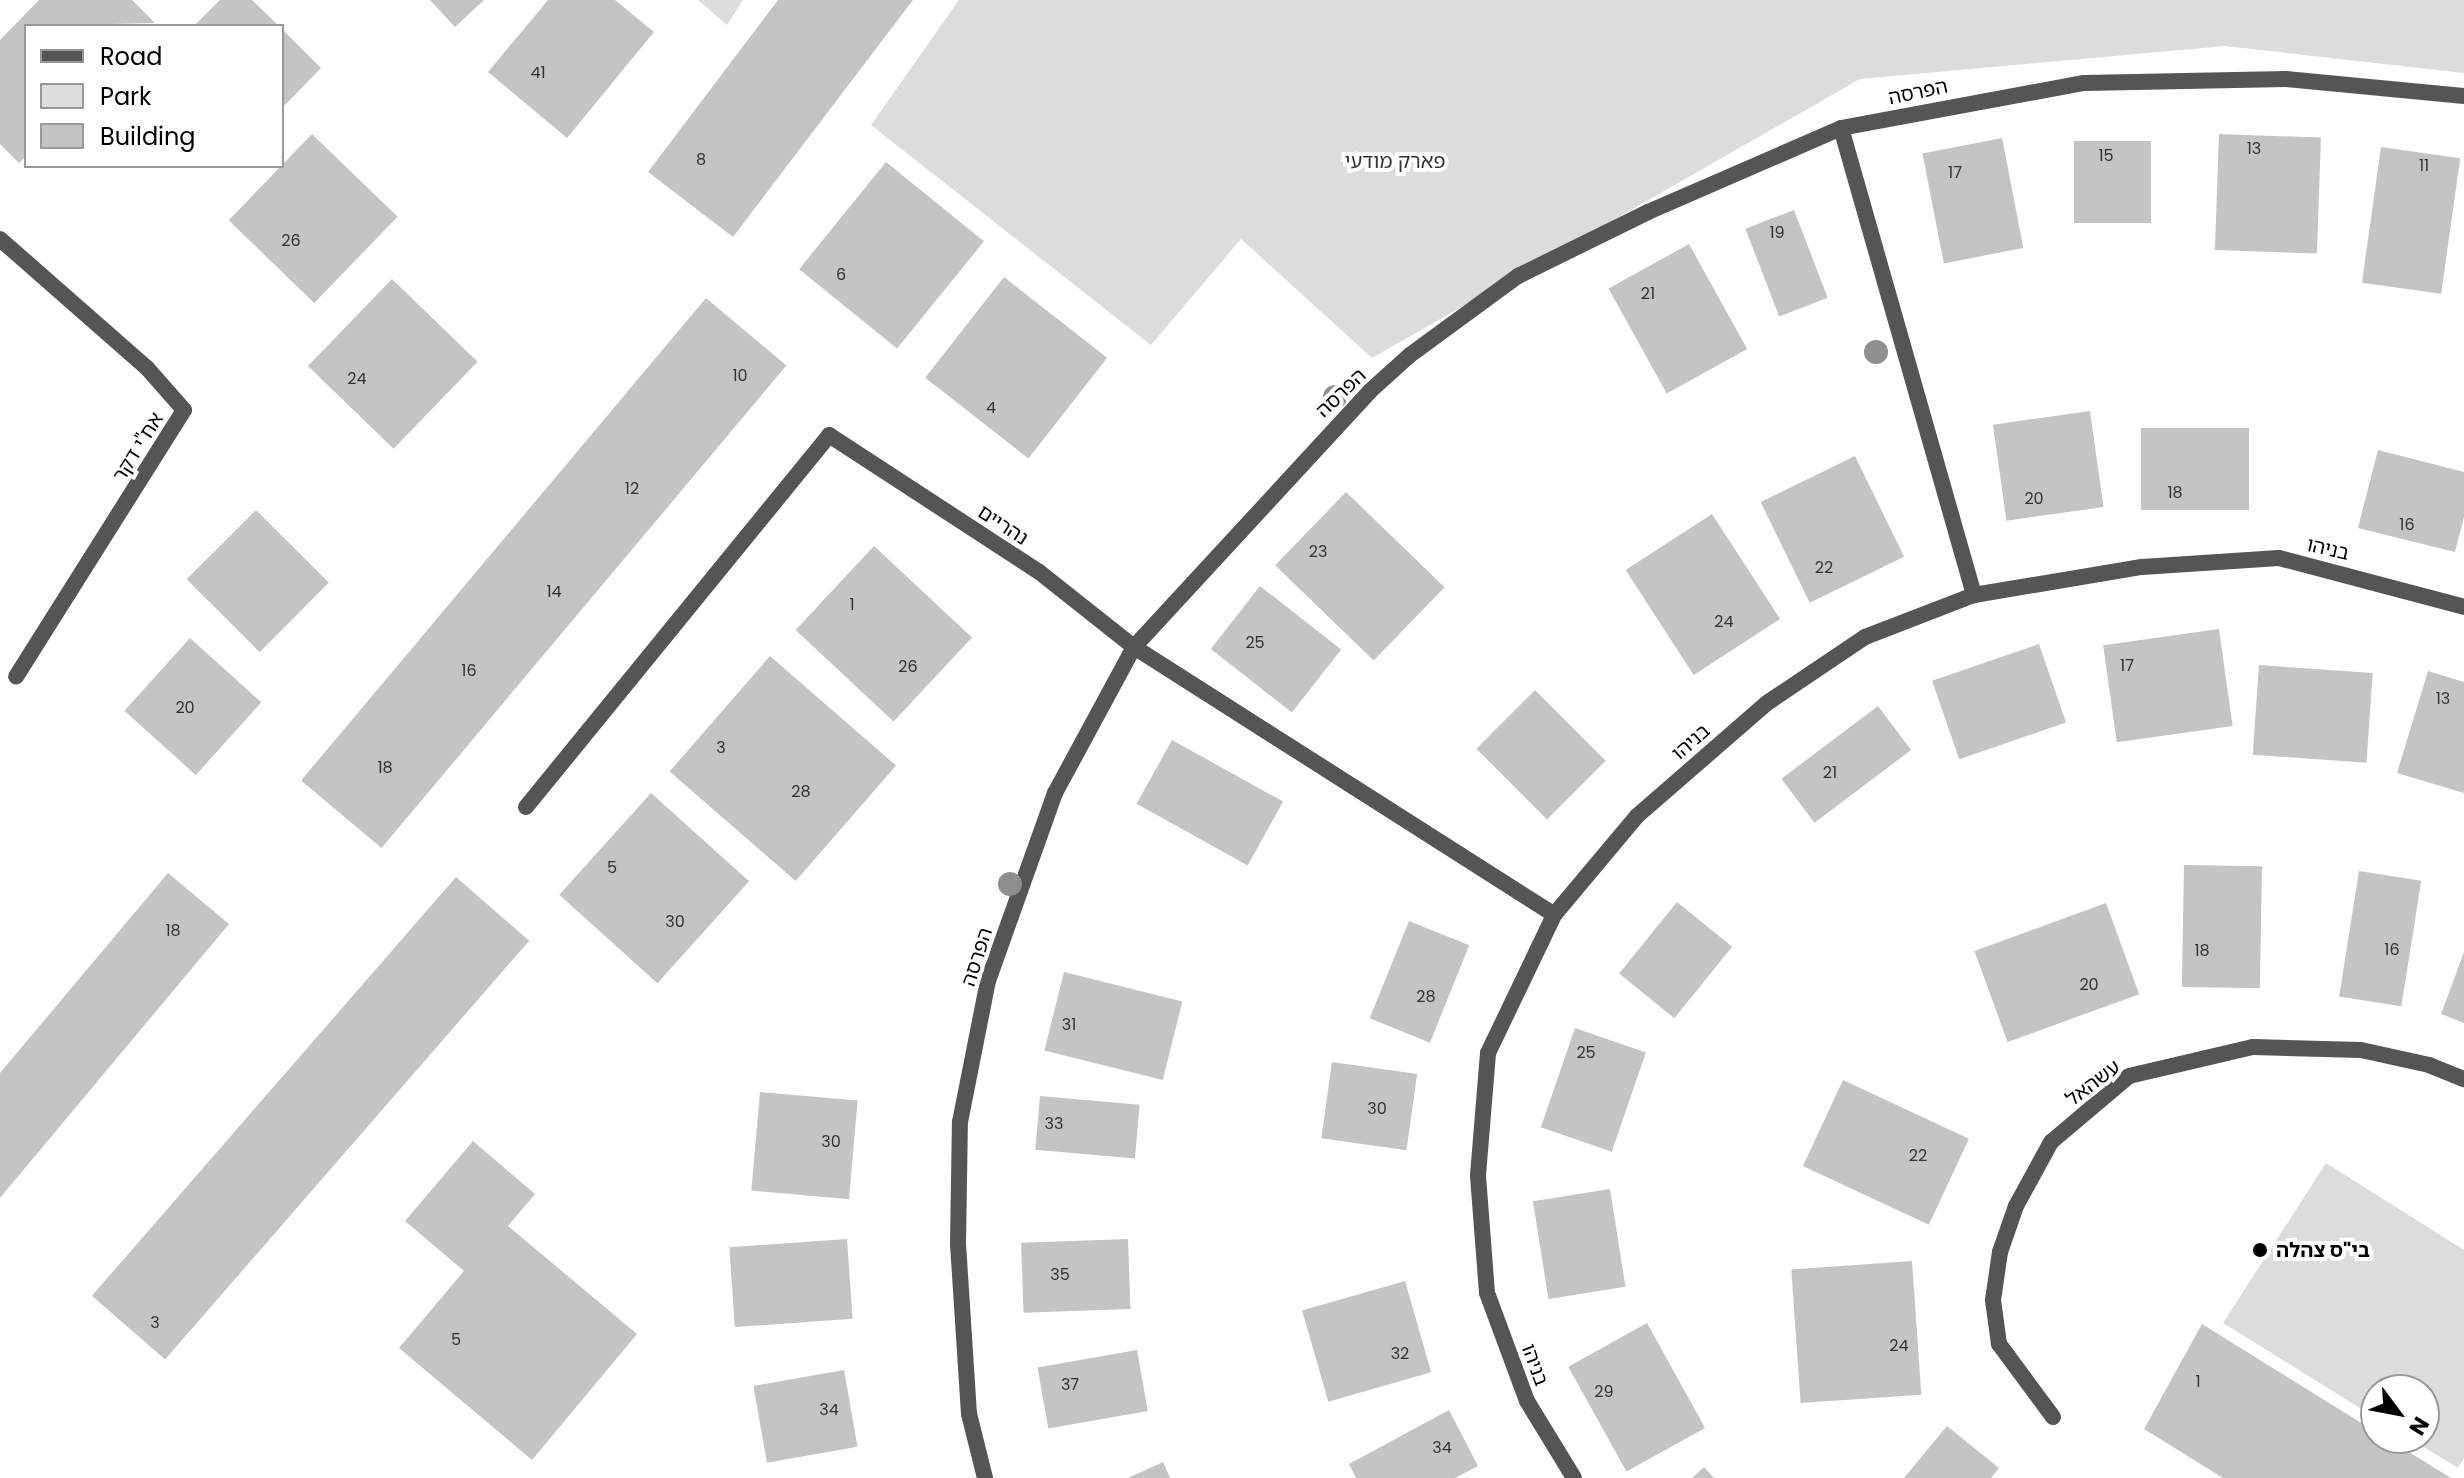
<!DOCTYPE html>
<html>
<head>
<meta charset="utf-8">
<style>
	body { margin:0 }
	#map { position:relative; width:2464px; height:1478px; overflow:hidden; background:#fff; font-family:Poppins,"Noto Sans Hebrew",sans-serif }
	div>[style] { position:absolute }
	.green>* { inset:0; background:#dcdcdc }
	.building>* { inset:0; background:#c4c4c4; transform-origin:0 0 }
	.minor>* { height:16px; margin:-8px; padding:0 8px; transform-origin:8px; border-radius:8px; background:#555 }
	.trees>* { width:24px; height:24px; margin:-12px; border-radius:50%; background:#8f8f8f }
	.dots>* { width:22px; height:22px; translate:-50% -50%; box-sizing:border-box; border:4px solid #fff; border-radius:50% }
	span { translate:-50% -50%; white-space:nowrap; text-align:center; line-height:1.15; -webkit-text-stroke:8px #fff; paint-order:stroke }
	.number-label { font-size:16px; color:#313131 }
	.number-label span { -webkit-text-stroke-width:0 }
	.street-label { font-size:20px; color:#000 }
	.park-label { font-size:20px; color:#333 }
	.poi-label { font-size:20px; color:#000; font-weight:700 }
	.left { translate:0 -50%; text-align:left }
	.legend { position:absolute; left:24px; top:24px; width:260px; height:144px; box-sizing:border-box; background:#fff; border:2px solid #999; margin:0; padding:10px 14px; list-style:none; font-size:24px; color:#000 }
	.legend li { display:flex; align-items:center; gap:16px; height:40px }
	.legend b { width:40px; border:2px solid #999 }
	.north { position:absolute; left:2360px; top:1374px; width:80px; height:80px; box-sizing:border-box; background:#fff; border:2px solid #999; border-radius:50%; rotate:122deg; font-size:22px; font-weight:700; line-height:32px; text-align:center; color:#000 }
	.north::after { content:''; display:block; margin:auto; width:28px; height:36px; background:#000; clip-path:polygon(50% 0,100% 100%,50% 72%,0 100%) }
</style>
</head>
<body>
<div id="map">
	<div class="green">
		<div style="clip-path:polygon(698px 0,743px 0,727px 25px)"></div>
		<div style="clip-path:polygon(959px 0,2464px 0,2464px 73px,2225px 46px,1860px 79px,1372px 358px,1241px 239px,1151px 345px,871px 125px)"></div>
		<div style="clip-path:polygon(2326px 1163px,2464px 1250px,2464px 1458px,2458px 1468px,2409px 1438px,2424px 1438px,2424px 1390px,2376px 1390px,2376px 1418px,2223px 1323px)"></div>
	</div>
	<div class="building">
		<div style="clip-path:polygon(39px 0,132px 0,155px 23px,26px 26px,26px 156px,19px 163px,0 144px,0 40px)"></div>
		<div style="clip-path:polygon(220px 0,252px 0,279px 26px,194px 26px)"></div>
		<div style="clip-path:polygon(430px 0,484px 0,455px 27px)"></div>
		<div style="clip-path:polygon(548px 0,615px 0,654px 32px,567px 138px,488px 72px)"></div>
		<div style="clip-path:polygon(778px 0,913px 0,733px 237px,648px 172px)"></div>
		<div style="clip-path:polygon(282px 29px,321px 68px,282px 108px)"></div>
		<div style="left:312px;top:134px;width:119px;height:120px;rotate:44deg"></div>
		<div style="left:2219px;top:134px;width:102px;height:116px;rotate:2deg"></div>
		<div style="left:2002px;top:138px;width:112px;height:81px;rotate:79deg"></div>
		<div style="left:2074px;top:141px;width:77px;height:82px"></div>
		<div style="left:2381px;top:147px;width:80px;height:137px;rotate:8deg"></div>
		<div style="left:886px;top:162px;width:126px;height:138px;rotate:39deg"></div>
		<div style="left:1794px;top:210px;width:94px;height:52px;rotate:69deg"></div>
		<div style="left:1689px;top:244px;width:120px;height:92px;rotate:61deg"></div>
		<div style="left:1004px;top:277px;width:131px;height:128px;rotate:38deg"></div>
		<div style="left:392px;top:279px;width:119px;height:121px;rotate:44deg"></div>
		<div style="left:706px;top:298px;width:105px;height:630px;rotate:40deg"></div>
		<div style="left:2090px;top:411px;width:97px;height:98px;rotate:82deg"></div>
		<div style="left:2141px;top:428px;width:108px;height:82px"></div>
		<div style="clip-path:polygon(2378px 450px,2464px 472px,2464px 517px,2455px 552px,2358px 528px)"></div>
		<div style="left:1855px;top:456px;width:112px;height:105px;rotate:64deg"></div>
		<div style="left:1346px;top:492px;width:137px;height:102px;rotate:44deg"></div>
		<div style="left:256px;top:510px;width:103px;height:98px;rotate:45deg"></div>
		<div style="left:1712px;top:514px;width:125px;height:103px;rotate:57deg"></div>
		<div style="left:874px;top:546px;width:134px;height:115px;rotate:43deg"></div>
		<div style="left:1260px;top:586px;width:103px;height:80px;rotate:38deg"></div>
		<div style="left:2219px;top:629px;width:98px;height:117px;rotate:82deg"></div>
		<div style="left:190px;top:638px;width:96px;height:98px;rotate:42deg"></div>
		<div style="left:2039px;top:644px;width:83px;height:113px;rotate:71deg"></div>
		<div style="left:770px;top:656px;width:167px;height:153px;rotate:41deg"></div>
		<div style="left:2259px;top:665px;width:114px;height:90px;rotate:4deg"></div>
		<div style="clip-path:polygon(2428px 671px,2464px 682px,2464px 793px,2397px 773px)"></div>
		<div style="left:1535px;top:690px;width:100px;height:83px;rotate:45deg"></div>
		<div style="left:1878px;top:706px;width:55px;height:121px;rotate:53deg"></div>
		<div style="left:1172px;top:740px;width:127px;height:73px;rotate:29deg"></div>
		<div style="left:651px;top:793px;width:132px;height:137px;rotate:42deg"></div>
		<div style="left:2184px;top:865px;width:78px;height:122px;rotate:1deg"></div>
		<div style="left:2359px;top:871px;width:63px;height:127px;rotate:9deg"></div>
		<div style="clip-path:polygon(168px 873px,229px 924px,0 1198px,0 1073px)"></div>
		<div style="left:456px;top:877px;width:97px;height:555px;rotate:41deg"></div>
		<div style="left:1677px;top:902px;width:71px;height:92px;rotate:39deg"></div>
		<div style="left:2106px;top:903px;width:97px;height:140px;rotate:70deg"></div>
		<div style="left:1409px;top:921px;width:65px;height:105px;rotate:22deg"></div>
		<div style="clip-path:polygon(2464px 952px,2464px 1023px,2441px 1014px)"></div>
		<div style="left:1064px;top:972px;width:122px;height:81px;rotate:14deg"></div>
		<div style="left:1575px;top:1028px;width:75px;height:105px;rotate:19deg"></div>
		<div style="left:1332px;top:1062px;width:86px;height:77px;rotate:8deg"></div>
		<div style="left:1843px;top:1080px;width:139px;height:95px;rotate:25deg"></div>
		<div style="left:760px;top:1092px;width:98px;height:99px;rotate:5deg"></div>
		<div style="left:1040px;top:1096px;width:100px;height:54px;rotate:5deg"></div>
		<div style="clip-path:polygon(473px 1141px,535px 1194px,508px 1226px,637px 1334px,532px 1460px,399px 1348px,464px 1271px,405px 1221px)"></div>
		<div style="left:1610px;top:1189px;width:99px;height:78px;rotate:81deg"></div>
		<div style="left:847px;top:1239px;width:80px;height:118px;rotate:86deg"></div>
		<div style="left:1128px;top:1239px;width:70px;height:107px;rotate:88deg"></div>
		<div style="left:1912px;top:1261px;width:134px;height:121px;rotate:86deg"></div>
		<div style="left:1405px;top:1281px;width:95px;height:107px;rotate:74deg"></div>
		<div style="left:1647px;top:1323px;width:120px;height:90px;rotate:61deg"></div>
		<div style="clip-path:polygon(2202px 1324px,2376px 1432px,2376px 1438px,2386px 1438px,2451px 1478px,2223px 1478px,2144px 1429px)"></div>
		<div style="left:1137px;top:1350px;width:62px;height:101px;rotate:80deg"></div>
		<div style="left:844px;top:1370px;width:78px;height:92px;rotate:80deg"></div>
		<div style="clip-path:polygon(1449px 1410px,1478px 1466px,1455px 1478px,1356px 1478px,1349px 1464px)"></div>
		<div style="clip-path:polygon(1947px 1426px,1999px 1468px,1991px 1478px,1904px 1478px)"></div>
		<div style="clip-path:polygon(1163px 1462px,1170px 1478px,1128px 1478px)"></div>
		<div style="clip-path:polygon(1704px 1467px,1714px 1478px,1692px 1478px)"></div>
	</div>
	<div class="minor">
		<div style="left:1841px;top:128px;width:486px;rotate:74.1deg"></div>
		<div style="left:0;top:239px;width:196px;rotate:41.3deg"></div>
		<div style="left:147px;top:368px;width:56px;rotate:48.6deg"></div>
		<div style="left:184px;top:410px;width:315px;rotate:122.2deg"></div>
		<div style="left:526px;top:807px;width:480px;rotate:-50.8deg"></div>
		<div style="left:829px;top:435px;width:249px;rotate:33.1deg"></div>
		<div style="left:1038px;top:571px;width:122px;rotate:38.4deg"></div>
		<div style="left:1134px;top:647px;width:498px;rotate:32.5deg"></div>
		<div style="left:2053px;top:1417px;width:91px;rotate:-126.5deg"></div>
		<div style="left:1999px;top:1344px;width:44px;rotate:-97.8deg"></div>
		<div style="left:1993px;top:1300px;width:49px;rotate:-81.7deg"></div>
		<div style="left:2000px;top:1252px;width:49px;rotate:-70.8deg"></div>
		<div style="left:2016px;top:1206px;width:73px;rotate:-61.3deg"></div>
		<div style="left:2051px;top:1142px;width:102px;rotate:-40.2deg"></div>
		<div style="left:2129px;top:1076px;width:127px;rotate:-13.2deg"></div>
		<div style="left:2253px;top:1047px;width:108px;rotate:1.6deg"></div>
		<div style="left:2361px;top:1050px;width:70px;rotate:12.4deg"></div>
		<div style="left:2429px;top:1065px;width:38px;rotate:22deg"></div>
		<div style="left:985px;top:1478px;width:66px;rotate:-104deg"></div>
		<div style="left:969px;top:1414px;width:170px;rotate:-93.7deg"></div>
		<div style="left:958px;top:1244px;width:122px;rotate:-89.1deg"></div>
		<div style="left:960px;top:1122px;width:144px;rotate:-78.8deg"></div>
		<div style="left:988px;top:981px;width:200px;rotate:-70.4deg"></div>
		<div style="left:1055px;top:793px;width:166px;rotate:-61.6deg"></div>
		<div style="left:1134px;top:647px;width:348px;rotate:-47.3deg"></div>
		<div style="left:1370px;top:391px;width:54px;rotate:-42deg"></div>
		<div style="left:1410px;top:355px;width:134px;rotate:-36.2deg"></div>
		<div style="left:1518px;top:276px;width:145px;rotate:-26.2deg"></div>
		<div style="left:1648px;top:212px;width:210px;rotate:-23.5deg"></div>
		<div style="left:1841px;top:128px;width:247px;rotate:-10.5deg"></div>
		<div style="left:2084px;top:83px;width:202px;rotate:-1.1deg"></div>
		<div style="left:2286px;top:79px;width:179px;rotate:5.5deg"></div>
		<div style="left:1574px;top:1478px;width:90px;rotate:-121.4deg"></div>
		<div style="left:1527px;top:1401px;width:115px;rotate:-110.3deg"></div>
		<div style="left:1487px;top:1293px;width:118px;rotate:-94.4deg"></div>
		<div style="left:1478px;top:1175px;width:122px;rotate:-85.3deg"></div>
		<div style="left:1488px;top:1053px;width:153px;rotate:-64.4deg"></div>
		<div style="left:1554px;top:915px;width:129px;rotate:-50deg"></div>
		<div style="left:1637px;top:816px;width:172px;rotate:-41deg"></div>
		<div style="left:1767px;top:703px;width:118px;rotate:-34deg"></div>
		<div style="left:1865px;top:637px;width:117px;rotate:-21.1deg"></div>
		<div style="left:1974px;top:595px;width:170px;rotate:-9.5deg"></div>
		<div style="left:2142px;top:567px;width:137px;rotate:-3.8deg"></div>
		<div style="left:2279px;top:558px;width:191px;rotate:14.8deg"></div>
	</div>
	<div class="trees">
		<div style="left:1876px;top:352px"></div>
		<div style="left:1335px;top:397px"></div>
		<div style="left:1010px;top:884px"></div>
	</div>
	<div class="dots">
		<div style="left:2260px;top:1250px;background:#000"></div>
	</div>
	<div class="number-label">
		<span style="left:538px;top:73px">41</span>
		<span style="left:2254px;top:149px">13</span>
		<span style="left:2106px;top:156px">15</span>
		<span style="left:701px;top:160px">8</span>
		<span style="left:2424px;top:166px">11</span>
		<span style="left:1955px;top:173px">17</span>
		<span style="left:1777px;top:233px">19</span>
		<span style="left:291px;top:241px">26</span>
		<span style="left:841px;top:275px">6</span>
		<span style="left:1648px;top:294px">21</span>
		<span style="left:740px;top:376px">10</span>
		<span style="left:357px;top:379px">24</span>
		<span style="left:991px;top:408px">4</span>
		<span style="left:632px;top:489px">12</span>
		<span style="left:2175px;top:493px">18</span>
		<span style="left:2034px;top:499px">20</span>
		<span style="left:2407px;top:525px">16</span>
		<span style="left:1318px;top:552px">23</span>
		<span style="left:1824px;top:568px">22</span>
		<span style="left:554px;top:592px">14</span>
		<span style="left:852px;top:605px">1</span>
		<span style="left:1724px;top:622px">24</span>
		<span style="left:1255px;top:643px">25</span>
		<span style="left:2127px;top:666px">17</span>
		<span style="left:908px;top:667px">26</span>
		<span style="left:469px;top:671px">16</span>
		<span style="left:2443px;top:699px">13</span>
		<span style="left:185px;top:708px">20</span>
		<span style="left:721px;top:748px">3</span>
		<span style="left:385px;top:768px">18</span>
		<span style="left:1830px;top:773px">21</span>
		<span style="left:801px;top:792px">28</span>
		<span style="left:612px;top:868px">5</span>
		<span style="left:675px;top:922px">30</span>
		<span style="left:173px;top:931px">18</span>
		<span style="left:2392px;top:950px">16</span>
		<span style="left:2202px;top:951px">18</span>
		<span style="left:2089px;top:985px">20</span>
		<span style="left:1426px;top:997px">28</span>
		<span style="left:1069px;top:1025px">31</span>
		<span style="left:1586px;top:1053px">25</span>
		<span style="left:1377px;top:1109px">30</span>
		<span style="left:1054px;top:1124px">33</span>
		<span style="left:831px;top:1142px">30</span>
		<span style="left:1918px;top:1156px">22</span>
		<span style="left:1060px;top:1275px">35</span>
		<span style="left:155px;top:1323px">3</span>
		<span style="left:456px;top:1340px">5</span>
		<span style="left:1899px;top:1346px">24</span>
		<span style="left:1400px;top:1354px">32</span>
		<span style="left:2198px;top:1382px">1</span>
		<span style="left:1070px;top:1385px">37</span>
		<span style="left:1604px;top:1392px">29</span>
		<span style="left:829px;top:1410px">34</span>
		<span style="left:1442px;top:1448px">34</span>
	</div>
	<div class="street-label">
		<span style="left:1918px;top:92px;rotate:-12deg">הפרסה</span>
		<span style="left:1341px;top:393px;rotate:-44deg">הפרסה</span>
		<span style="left:138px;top:447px;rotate:-58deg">אח"י דקר</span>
		<span style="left:1003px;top:525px;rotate:33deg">נהריים</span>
		<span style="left:2328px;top:549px;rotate:13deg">בניהו</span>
		<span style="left:1691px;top:742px;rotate:-41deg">בניהו</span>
		<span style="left:977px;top:957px;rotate:-72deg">הפרסה</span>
		<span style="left:2093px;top:1083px;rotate:-37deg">עשהאל</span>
		<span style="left:1535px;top:1365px;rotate:70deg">בניהו</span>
	</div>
	<div class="park-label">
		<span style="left:1395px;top:161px">פארק מודעי</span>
	</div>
	<div class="poi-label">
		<span class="left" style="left:2276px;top:1250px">בי"ס צהלה</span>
	</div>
	<ul class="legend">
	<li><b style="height:10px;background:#555"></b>Road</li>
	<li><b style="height:22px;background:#dcdcdc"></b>Park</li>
	<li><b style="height:22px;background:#c4c4c4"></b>Building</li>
	</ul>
	<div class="north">N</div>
</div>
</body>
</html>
